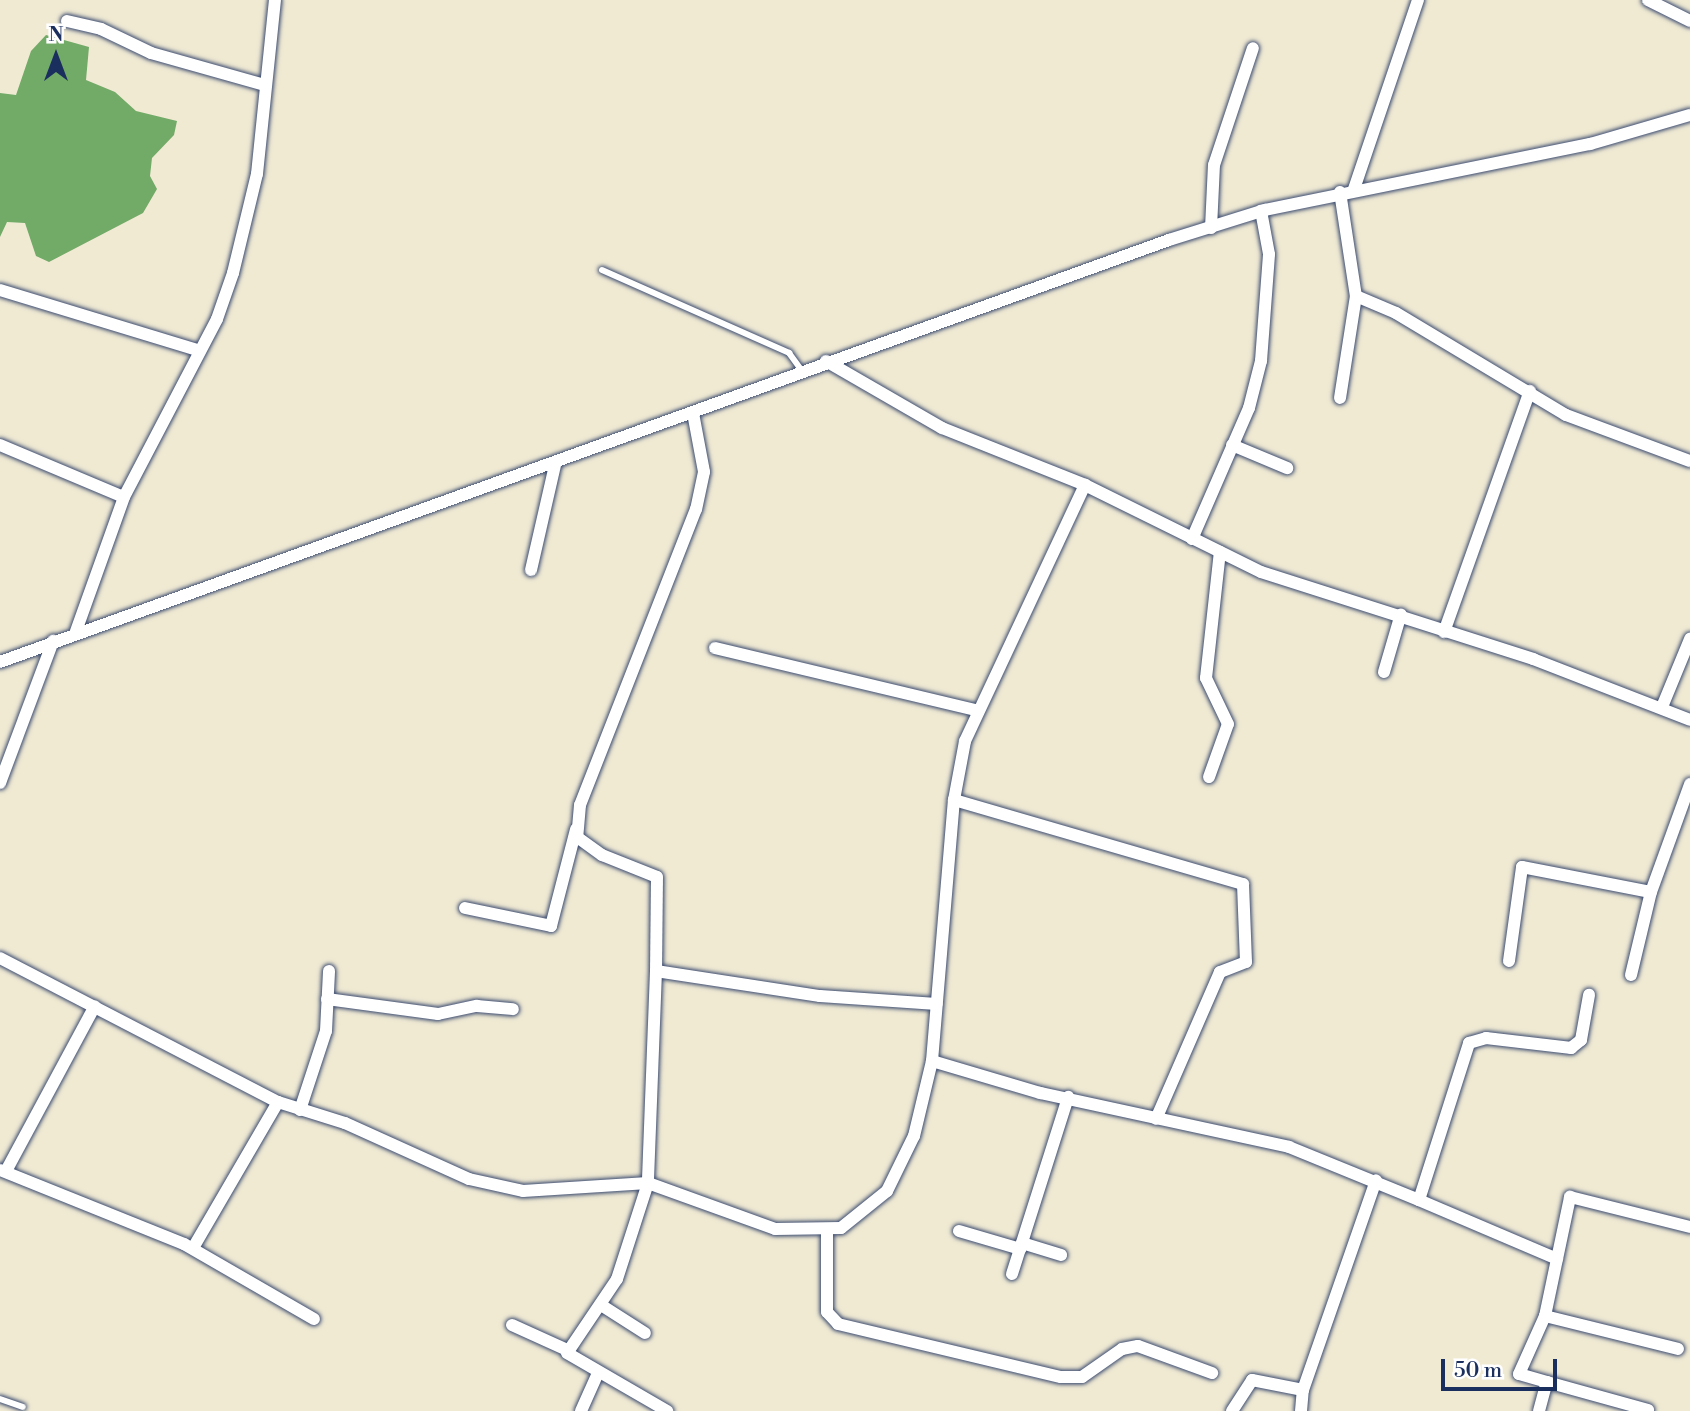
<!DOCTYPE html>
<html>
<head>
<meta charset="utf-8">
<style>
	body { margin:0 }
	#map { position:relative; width:1690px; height:1411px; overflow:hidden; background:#f0ead3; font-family:"Libre Bodoni",serif }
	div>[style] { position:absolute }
	.forest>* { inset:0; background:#72aa68 }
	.roads { filter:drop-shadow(0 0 2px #3b4b70) drop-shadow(0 0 2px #3b4b70) }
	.lane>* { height:6px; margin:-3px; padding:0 3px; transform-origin:3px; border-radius:3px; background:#fff }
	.street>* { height:12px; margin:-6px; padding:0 6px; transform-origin:6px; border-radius:6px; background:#fff }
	span { translate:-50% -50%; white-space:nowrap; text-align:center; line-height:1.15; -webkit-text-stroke:5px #fff; paint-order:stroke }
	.north { position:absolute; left:21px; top:21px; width:70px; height:70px; -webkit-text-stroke:5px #fff; paint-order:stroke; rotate:0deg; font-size:19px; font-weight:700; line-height:28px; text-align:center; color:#1b2f5e }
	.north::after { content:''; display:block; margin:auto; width:24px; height:32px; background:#1b2f5e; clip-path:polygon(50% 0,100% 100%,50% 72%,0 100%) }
	.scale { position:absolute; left:1441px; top:1359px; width:116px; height:32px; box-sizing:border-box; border:4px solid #1b2f5e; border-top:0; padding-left:9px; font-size:21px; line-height:24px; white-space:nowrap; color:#1b2f5e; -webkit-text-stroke:5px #fff; paint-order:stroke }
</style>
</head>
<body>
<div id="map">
	<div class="forest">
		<div style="clip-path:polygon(46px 35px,89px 47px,86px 80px,115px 92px,136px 111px,177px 121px,174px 135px,152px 158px,150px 176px,157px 189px,143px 213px,49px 262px,36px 256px,25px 223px,7px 222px,0 237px,0 93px,16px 95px,31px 51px)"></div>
	</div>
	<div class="roads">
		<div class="lane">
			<div style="left:602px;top:270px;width:205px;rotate:23.9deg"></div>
			<div style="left:789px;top:353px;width:22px;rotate:54deg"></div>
			<div style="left:0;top:1399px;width:24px;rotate:19deg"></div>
		</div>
		<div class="street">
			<div style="left:1648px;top:0;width:47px;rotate:26.6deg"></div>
			<div style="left:67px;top:21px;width:35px;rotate:13deg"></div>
			<div style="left:101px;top:29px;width:55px;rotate:25.6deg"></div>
			<div style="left:151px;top:53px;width:118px;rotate:15.7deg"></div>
			<div style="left:1354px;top:189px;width:200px;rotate:-71.3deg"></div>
			<div style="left:1340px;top:192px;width:105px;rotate:81.3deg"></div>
			<div style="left:1356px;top:296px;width:43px;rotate:23deg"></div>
			<div style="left:1396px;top:313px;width:198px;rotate:31deg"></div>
			<div style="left:1566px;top:415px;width:132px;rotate:20.4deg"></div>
			<div style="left:1211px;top:228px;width:63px;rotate:-87.3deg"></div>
			<div style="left:1214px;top:165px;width:123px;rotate:-71.6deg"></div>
			<div style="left:0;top:290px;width:207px;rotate:16.9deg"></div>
			<div style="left:826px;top:361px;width:134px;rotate:30deg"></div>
			<div style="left:942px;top:428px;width:154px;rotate:21.7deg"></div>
			<div style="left:1085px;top:485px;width:196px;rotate:26.3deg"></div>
			<div style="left:1261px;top:572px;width:286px;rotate:17.7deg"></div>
			<div style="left:1533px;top:659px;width:168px;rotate:21.2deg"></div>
			<div style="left:1340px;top:398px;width:103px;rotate:-81.1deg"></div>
			<div style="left:693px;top:413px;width:60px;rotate:79.4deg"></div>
			<div style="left:704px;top:472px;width:38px;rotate:102deg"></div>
			<div style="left:696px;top:509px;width:318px;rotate:111.4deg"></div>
			<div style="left:580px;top:805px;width:32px;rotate:95deg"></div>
			<div style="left:577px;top:837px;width:31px;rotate:36deg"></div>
			<div style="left:602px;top:855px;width:59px;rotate:21.8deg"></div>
			<div style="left:657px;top:877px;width:94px;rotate:90.6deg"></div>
			<div style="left:656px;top:971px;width:166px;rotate:8.7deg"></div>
			<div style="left:820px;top:996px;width:117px;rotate:3.9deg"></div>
			<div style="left:0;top:445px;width:134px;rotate:22.8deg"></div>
			<div style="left:1232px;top:445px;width:60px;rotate:22.7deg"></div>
			<div style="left:1192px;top:539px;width:143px;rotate:-66.5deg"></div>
			<div style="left:1249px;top:408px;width:49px;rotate:-75.7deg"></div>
			<div style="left:1261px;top:361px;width:107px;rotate:-85.7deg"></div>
			<div style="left:1269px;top:254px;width:44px;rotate:-100.5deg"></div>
			<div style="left:531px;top:570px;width:108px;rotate:-77.1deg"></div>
			<div style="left:1444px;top:632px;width:256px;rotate:-70.4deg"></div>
			<div style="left:75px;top:634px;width:145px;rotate:-70.3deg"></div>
			<div style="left:124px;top:497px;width:201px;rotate:-62.4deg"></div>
			<div style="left:217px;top:319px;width:49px;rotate:-70.8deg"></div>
			<div style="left:233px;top:273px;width:102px;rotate:-76.4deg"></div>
			<div style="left:257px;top:174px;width:175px;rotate:-84.1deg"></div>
			<div style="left:715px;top:648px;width:267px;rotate:13.4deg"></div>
			<div style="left:0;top:662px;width:1243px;rotate:-19.85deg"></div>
			<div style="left:1169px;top:240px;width:101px;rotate:-17.4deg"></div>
			<div style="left:1265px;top:210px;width:332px;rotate:-11.5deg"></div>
			<div style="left:1590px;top:144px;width:104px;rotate:-16.2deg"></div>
			<div style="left:1384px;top:672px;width:60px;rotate:-73.7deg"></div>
			<div style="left:1662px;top:707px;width:74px;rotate:-67.6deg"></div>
			<div style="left:1209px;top:777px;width:56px;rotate:-70.3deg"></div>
			<div style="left:1228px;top:724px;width:51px;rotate:-115.6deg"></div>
			<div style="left:1206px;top:678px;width:127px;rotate:-83.7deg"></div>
			<div style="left:0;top:783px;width:152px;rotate:-69.5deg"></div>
			<div style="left:954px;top:800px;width:301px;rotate:16.2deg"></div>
			<div style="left:1243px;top:884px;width:78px;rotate:87.8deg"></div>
			<div style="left:1246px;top:962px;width:28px;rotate:159deg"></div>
			<div style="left:1220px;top:972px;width:160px;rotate:113.5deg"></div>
			<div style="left:465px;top:908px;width:88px;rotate:11.8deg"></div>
			<div style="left:551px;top:926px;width:100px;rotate:-75.5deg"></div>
			<div style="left:0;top:958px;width:313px;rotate:27.4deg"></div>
			<div style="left:278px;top:1102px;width:70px;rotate:17.4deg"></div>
			<div style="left:345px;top:1123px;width:136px;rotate:24.3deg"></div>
			<div style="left:469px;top:1179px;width:55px;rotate:12.5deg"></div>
			<div style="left:523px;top:1191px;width:125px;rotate:-3.7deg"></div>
			<div style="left:648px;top:1183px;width:135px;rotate:19.9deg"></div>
			<div style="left:775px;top:1229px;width:66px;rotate:-0.9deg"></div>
			<div style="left:841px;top:1228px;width:59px;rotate:-38.8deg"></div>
			<div style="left:887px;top:1191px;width:61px;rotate:-63.9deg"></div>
			<div style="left:914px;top:1136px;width:77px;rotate:-76.5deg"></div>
			<div style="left:932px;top:1061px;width:262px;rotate:-85.2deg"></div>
			<div style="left:954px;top:800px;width:60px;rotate:-79.4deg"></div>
			<div style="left:965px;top:741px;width:283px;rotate:-64.9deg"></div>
			<div style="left:1509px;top:961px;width:95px;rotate:-82.1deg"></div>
			<div style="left:1522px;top:867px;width:131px;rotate:11deg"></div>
			<div style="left:656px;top:971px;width:212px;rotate:92.2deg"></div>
			<div style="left:648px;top:1183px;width:101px;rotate:107.9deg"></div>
			<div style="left:617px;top:1279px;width:89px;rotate:124deg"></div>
			<div style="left:567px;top:1353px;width:116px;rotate:30.1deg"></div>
			<div style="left:1631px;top:975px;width:85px;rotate:-76.5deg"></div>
			<div style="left:1651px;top:892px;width:115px;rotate:-70.1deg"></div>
			<div style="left:327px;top:999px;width:112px;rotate:7.7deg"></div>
			<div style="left:438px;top:1014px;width:40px;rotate:-12deg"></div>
			<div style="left:477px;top:1006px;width:36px;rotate:5deg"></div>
			<div style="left:932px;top:1061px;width:113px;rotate:16.5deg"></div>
			<div style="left:1040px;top:1093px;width:255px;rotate:12.2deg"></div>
			<div style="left:1289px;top:1147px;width:140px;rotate:22.2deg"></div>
			<div style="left:1419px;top:1200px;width:165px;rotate:-72.3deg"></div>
			<div style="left:1469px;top:1043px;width:18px;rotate:-16deg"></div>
			<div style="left:1486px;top:1038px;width:86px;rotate:6.7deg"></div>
			<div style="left:1571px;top:1048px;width:13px;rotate:-39deg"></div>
			<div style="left:1581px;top:1040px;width:46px;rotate:-79.9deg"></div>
			<div style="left:300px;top:1110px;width:83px;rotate:-71.8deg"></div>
			<div style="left:326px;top:1031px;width:60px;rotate:-87.1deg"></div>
			<div style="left:0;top:1170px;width:198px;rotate:21.9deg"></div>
			<div style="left:184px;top:1244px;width:150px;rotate:30deg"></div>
			<div style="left:6px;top:1171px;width:187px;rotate:-61.7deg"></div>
			<div style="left:1419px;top:1200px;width:150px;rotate:23.1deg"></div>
			<div style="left:959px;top:1231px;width:64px;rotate:16.4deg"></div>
			<div style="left:827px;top:1232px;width:80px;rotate:90deg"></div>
			<div style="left:827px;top:1312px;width:16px;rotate:47deg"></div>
			<div style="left:838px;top:1324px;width:229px;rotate:13.4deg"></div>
			<div style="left:1061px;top:1377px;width:21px"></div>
			<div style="left:1082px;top:1377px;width:49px;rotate:-35deg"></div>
			<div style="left:1122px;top:1349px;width:16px;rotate:-11deg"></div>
			<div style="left:1138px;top:1346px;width:79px;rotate:20deg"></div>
			<div style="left:1022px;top:1243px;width:41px;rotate:17.1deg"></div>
			<div style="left:193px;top:1248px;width:169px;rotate:-59.8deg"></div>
			<div style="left:1012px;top:1274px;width:186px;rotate:-72.4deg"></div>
			<div style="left:601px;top:1305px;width:52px;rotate:32.5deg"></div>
			<div style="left:1545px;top:1316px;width:137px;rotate:13.9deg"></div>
			<div style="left:512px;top:1325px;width:60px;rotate:24.4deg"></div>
			<div style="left:1547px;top:1382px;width:105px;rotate:15.5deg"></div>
			<div style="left:581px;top:1411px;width:42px;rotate:-65.9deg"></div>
			<div style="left:1232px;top:1411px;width:37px;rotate:-57deg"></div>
			<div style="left:1252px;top:1380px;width:52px;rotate:11.1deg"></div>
			<div style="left:1303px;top:1390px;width:222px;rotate:-70.8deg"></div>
			<div style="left:1301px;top:1411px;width:21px;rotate:-85deg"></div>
			<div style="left:1539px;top:1411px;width:30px;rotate:-75deg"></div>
			<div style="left:1547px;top:1382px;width:29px;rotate:-164deg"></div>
			<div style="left:1519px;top:1374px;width:64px;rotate:-65.9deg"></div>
			<div style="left:1545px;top:1316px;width:122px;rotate:-78.1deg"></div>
			<div style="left:1570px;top:1197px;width:124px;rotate:14deg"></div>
		</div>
	</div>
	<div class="north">N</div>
	<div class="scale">50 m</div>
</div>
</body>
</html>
